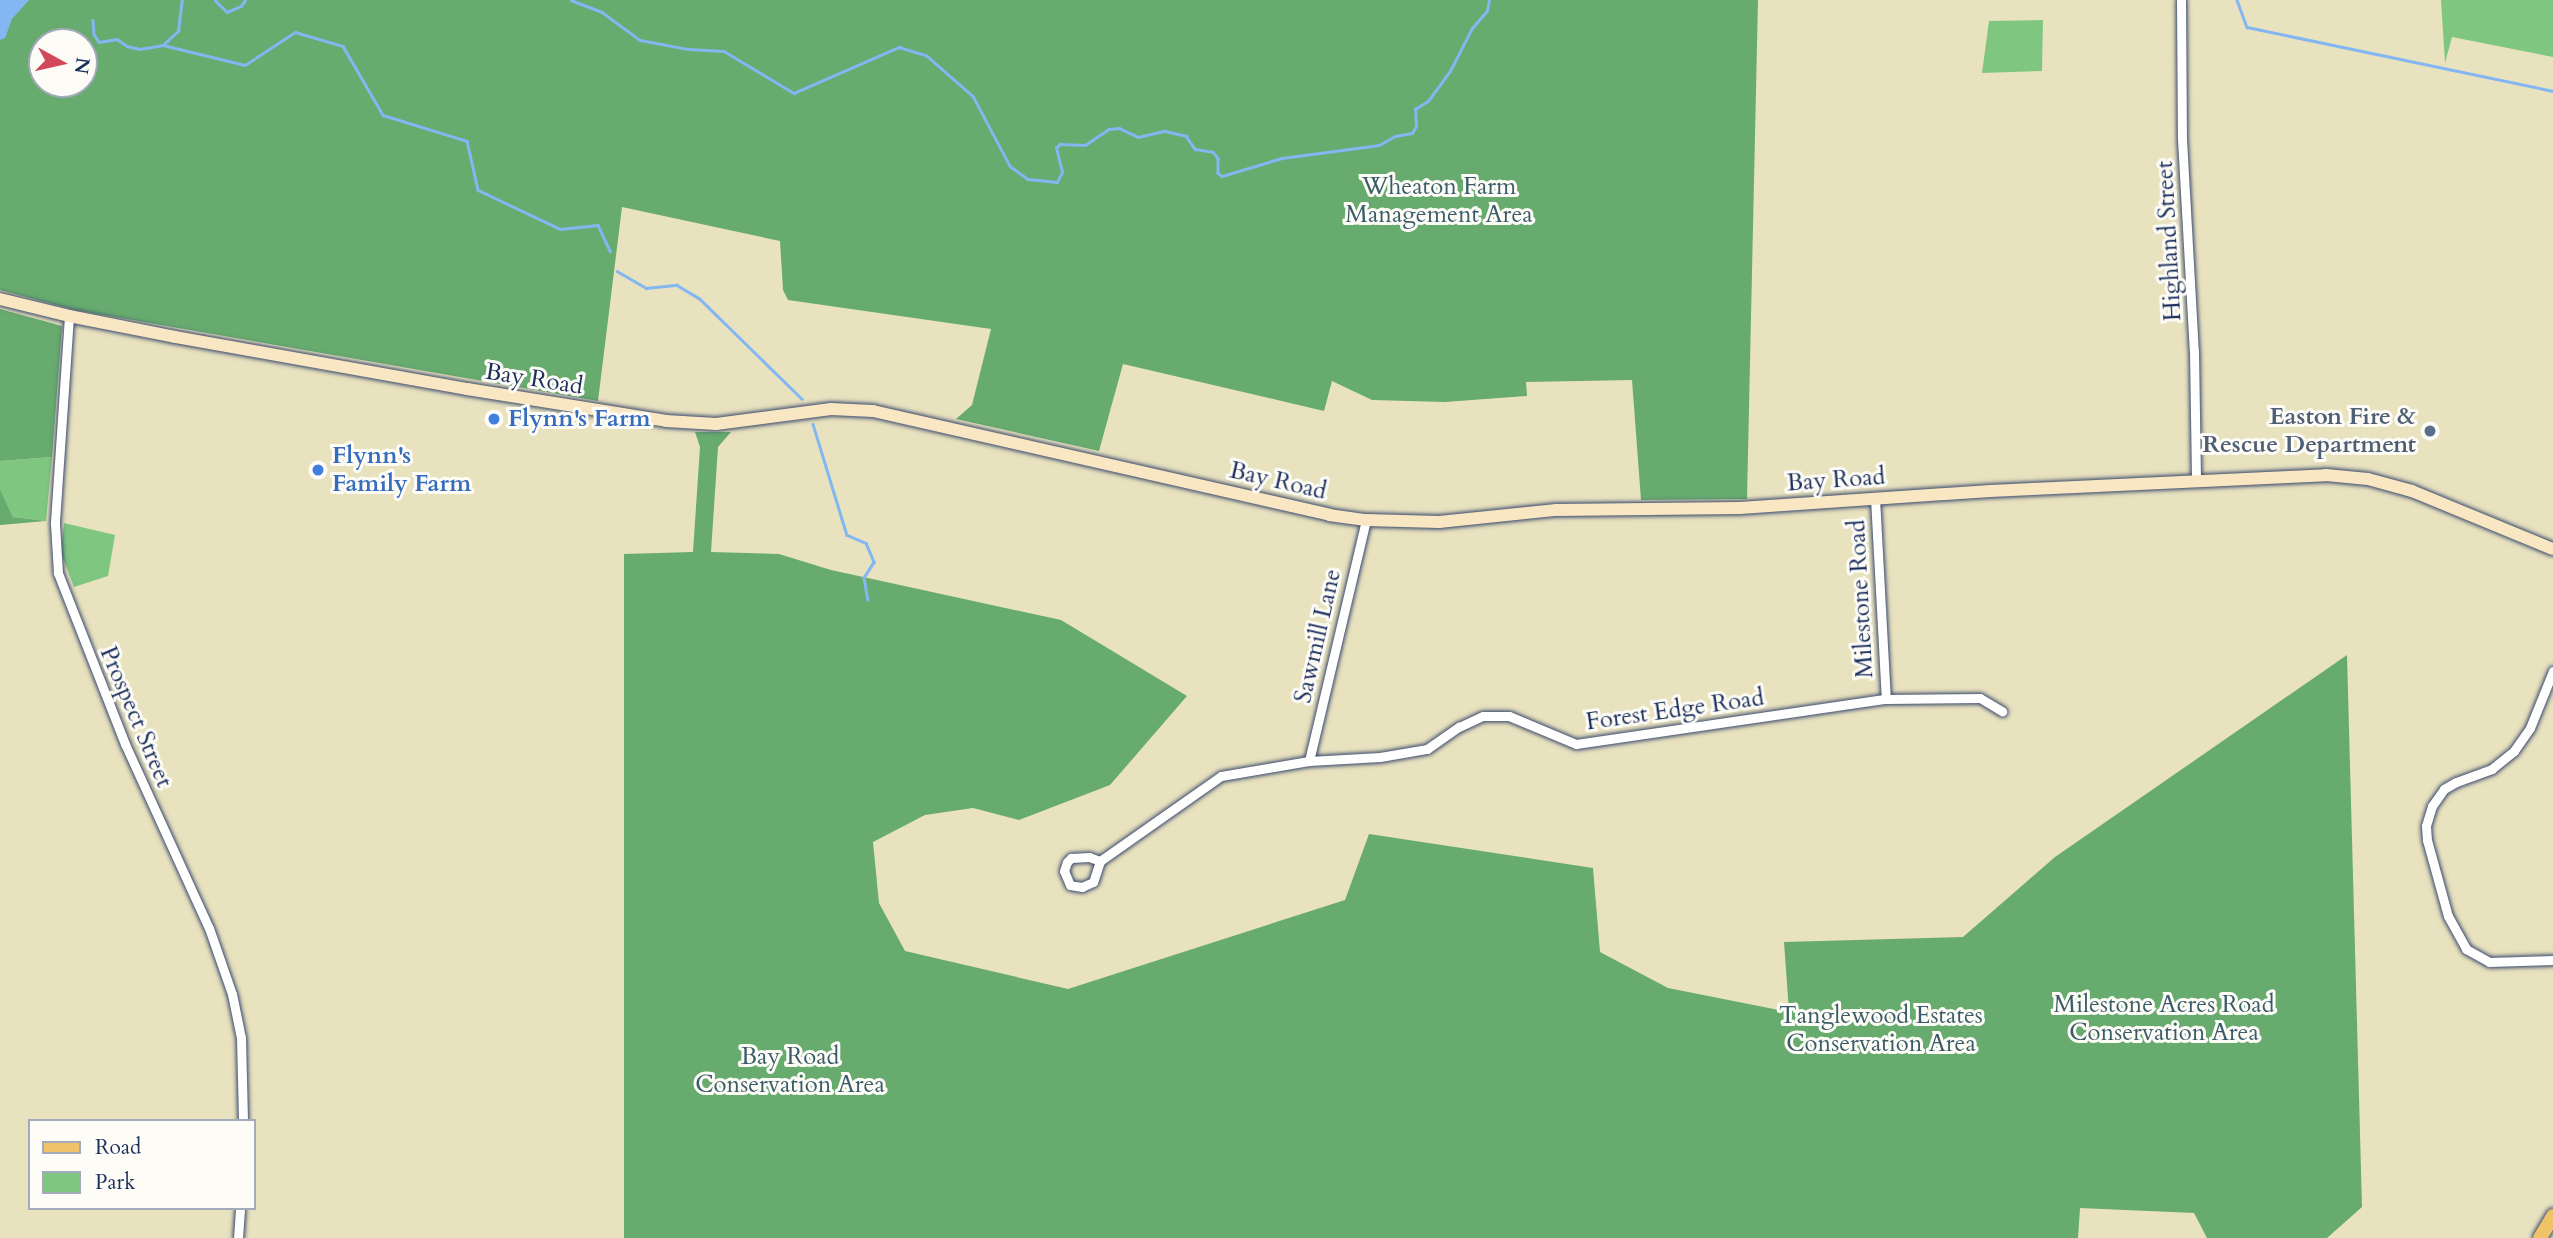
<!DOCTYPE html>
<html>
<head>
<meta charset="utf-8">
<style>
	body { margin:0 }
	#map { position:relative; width:2553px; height:1238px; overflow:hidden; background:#e9e2bf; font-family:Cardo,serif }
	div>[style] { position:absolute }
	.green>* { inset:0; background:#7fc681 }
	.forest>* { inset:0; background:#67ab6f }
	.water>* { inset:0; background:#83b7f1 }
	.stream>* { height:2.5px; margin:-1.25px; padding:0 1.25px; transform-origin:1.25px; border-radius:1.25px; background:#83b7f1 }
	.roads { filter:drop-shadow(0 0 2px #3a4a6d) drop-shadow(0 0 2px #3a4a6d) }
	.street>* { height:9px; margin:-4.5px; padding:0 4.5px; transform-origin:4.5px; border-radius:4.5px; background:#fff }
	.secondary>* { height:12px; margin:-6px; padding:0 6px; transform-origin:6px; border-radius:6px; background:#f9e7c3 }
	.primary>* { height:14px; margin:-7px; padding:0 7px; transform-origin:7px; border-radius:7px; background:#f0c369 }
	.dots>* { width:19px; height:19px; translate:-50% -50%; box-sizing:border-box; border:4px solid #fdfcf7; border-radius:50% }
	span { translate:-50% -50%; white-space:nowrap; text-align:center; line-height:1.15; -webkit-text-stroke:6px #fdfcf7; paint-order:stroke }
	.park-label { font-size:24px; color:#395c68 }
	.street-label { font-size:24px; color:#1b2f5e }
	.service-label { font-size:24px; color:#4e5e75; font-weight:700 }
	.right { translate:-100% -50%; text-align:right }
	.shop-label { font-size:24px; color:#366cbe; font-weight:700 }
	.left { translate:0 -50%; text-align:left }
	.legend { position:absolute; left:28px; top:1119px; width:228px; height:91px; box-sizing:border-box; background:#fdfcf7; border:2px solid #a3aaba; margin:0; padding:9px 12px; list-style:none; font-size:21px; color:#1b2f5e }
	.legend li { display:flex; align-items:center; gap:14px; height:35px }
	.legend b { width:35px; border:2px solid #a3aaba }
	.north { position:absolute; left:28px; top:28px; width:70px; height:70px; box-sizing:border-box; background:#fdfcf7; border:2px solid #a3aaba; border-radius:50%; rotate:98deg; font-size:19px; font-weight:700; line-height:28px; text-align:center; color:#1b2f5e }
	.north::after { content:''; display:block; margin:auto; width:24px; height:32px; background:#d1495b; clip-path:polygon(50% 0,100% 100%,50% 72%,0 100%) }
</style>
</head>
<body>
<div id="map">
	<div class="green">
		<div style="clip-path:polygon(2441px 0,2553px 0,2553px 57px,2452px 37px,2445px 63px)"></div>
		<div style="clip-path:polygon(2043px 20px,2042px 71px,1982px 73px,1989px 21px)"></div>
		<div style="clip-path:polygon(52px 457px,46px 521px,13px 517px,0 489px,0 461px)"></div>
		<div style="clip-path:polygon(64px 523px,115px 535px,108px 576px,74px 587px,61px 553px)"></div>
	</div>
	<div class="forest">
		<div style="clip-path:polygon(evenodd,0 0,1758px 0,1747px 499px,1641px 500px,1632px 380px,1526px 382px,1527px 396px,1445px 402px,1372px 400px,1332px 381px,1324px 411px,1123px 364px,1099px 451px,956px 419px,972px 405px,991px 329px,788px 300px,783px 290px,780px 241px,622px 207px,598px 401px,75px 310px,0 290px,0 0,42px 42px,84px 42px,84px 84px,42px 84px,42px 42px)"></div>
		<div style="clip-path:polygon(0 309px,62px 326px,52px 457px,0 461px)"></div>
		<div style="clip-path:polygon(695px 432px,731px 432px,718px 447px,711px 552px,779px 554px,831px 570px,1061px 620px,1187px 696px,1110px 785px,1019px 820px,973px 808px,925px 815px,873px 842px,879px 903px,905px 951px,1068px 989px,1345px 900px,1369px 834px,1593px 868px,1600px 952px,1668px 988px,1789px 1012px,1784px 942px,1963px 937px,2055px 857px,2347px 655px,2362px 1207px,2327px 1238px,2207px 1238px,2194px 1213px,2080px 1208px,2078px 1238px,624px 1238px,624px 554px,693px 552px,700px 447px)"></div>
		<div style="clip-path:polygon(0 489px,13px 517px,46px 521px,0 525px)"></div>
	</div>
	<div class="water">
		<div style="clip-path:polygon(0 0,29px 0,12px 19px,5px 38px,0 40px)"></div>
	</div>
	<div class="stream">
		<div style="left:215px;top:0;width:17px;rotate:45deg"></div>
		<div style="left:227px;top:12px;width:15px;rotate:-23deg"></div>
		<div style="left:241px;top:6px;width:7px;rotate:-56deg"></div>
		<div style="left:571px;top:0;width:33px;rotate:21deg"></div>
		<div style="left:602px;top:12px;width:47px;rotate:36.4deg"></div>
		<div style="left:640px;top:40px;width:49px;rotate:10.6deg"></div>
		<div style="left:688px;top:49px;width:36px;rotate:3deg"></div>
		<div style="left:724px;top:51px;width:82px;rotate:31deg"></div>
		<div style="left:794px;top:93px;width:115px;rotate:-23.7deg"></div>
		<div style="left:899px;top:47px;width:28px;rotate:17deg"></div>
		<div style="left:926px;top:55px;width:62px;rotate:41.1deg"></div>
		<div style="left:973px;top:96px;width:79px;rotate:62.1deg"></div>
		<div style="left:1010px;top:166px;width:22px;rotate:36deg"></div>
		<div style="left:1028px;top:179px;width:29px;rotate:6deg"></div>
		<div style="left:1057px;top:182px;width:11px;rotate:-63deg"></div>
		<div style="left:1062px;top:172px;width:25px;rotate:-104deg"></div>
		<div style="left:1056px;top:148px;width:6px;rotate:-45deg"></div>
		<div style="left:1060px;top:144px;width:25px;rotate:2deg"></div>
		<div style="left:1085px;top:145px;width:29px;rotate:-34deg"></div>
		<div style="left:1109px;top:129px;width:10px;rotate:-6deg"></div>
		<div style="left:1119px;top:128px;width:21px;rotate:25deg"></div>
		<div style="left:1138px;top:137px;width:28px;rotate:-13deg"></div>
		<div style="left:1165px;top:131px;width:22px;rotate:13deg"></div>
		<div style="left:1186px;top:136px;width:16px;rotate:55deg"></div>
		<div style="left:1195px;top:149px;width:18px;rotate:9deg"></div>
		<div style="left:1213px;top:152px;width:8px;rotate:50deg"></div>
		<div style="left:1218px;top:158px;width:15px;rotate:90deg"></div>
		<div style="left:1218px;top:173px;width:5px;rotate:37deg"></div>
		<div style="left:1222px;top:176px;width:63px;rotate:-16.7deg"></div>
		<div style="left:1282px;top:158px;width:98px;rotate:-7.6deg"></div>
		<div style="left:1379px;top:145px;width:18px;rotate:-29deg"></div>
		<div style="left:1395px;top:136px;width:17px;rotate:-10deg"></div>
		<div style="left:1412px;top:133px;width:8px;rotate:-60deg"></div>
		<div style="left:1416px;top:126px;width:17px;rotate:-93deg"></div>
		<div style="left:1415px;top:109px;width:15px;rotate:-32deg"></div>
		<div style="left:1428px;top:101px;width:37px;rotate:-54deg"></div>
		<div style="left:1450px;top:71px;width:48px;rotate:-62.9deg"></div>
		<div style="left:1472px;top:28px;width:23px;rotate:-49deg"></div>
		<div style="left:1487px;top:11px;width:11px;rotate:-80deg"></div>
		<div style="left:2237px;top:0;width:29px;rotate:70deg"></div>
		<div style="left:2247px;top:27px;width:313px;rotate:11.8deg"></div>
		<div style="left:93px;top:20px;width:14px;rotate:86deg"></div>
		<div style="left:94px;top:34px;width:9px;rotate:58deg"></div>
		<div style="left:99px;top:42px;width:18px;rotate:-9deg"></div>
		<div style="left:117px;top:39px;width:12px;rotate:35deg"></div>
		<div style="left:127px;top:46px;width:13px;rotate:13deg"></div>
		<div style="left:140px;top:49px;width:23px;rotate:-10deg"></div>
		<div style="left:163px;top:45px;width:21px;rotate:-43deg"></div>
		<div style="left:178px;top:31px;width:31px;rotate:-83deg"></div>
		<div style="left:163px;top:45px;width:84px;rotate:13.7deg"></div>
		<div style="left:245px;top:65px;width:60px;rotate:-33.4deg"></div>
		<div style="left:295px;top:32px;width:50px;rotate:16.3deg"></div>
		<div style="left:343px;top:46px;width:80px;rotate:59.9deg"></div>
		<div style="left:383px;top:115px;width:88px;rotate:17.2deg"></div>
		<div style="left:467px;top:141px;width:50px;rotate:77.3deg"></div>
		<div style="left:478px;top:190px;width:91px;rotate:25.4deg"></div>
		<div style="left:560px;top:229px;width:38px;rotate:-6deg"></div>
		<div style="left:598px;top:225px;width:29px;rotate:65deg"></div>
		<div style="left:617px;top:271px;width:34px;rotate:30deg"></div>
		<div style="left:646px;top:288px;width:31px;rotate:-6deg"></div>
		<div style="left:677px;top:285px;width:26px;rotate:31deg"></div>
		<div style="left:699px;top:298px;width:144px;rotate:44.4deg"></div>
		<div style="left:813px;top:424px;width:116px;rotate:73deg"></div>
		<div style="left:847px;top:535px;width:21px;rotate:23deg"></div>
		<div style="left:866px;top:543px;width:21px;rotate:67deg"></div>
		<div style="left:874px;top:562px;width:19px;rotate:122deg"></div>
		<div style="left:864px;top:578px;width:22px;rotate:80deg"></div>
	</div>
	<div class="roads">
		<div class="street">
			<div style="left:2181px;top:0;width:139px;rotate:89.6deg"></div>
			<div style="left:2182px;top:139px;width:212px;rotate:86.8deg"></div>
			<div style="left:2194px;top:351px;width:128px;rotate:89.1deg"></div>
			<div style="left:69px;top:316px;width:208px;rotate:93.9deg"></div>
			<div style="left:55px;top:524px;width:49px;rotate:86.5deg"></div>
			<div style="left:58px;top:573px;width:184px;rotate:68.6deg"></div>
			<div style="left:125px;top:744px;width:202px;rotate:65.5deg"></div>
			<div style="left:209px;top:928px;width:70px;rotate:70.8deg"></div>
			<div style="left:232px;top:994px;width:45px;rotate:78.4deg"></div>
			<div style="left:241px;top:1038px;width:83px;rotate:88.6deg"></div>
			<div style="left:1875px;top:498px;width:201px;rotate:86.9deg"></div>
			<div style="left:2553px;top:671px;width:61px;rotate:112deg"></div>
			<div style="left:2530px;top:728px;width:28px;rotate:125deg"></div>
			<div style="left:2514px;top:751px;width:28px;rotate:141deg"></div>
			<div style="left:2492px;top:769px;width:38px;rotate:160deg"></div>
			<div style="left:2456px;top:782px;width:14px;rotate:150deg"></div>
			<div style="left:2444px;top:789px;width:21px;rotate:125deg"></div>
			<div style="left:2432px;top:806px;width:21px;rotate:107deg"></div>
			<div style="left:2426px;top:826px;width:14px;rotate:86deg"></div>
			<div style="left:2427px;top:840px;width:79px;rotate:74.6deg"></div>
			<div style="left:2448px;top:916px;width:38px;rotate:61deg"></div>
			<div style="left:2466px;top:949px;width:26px;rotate:29deg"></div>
			<div style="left:2489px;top:962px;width:64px;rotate:-1.8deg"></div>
			<div style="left:1309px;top:761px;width:248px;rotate:-76.7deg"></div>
			<div style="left:1089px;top:857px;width:12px;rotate:20deg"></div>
			<div style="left:1100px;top:861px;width:22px;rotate:108deg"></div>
			<div style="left:1093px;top:882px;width:12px;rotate:156deg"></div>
			<div style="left:1082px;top:887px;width:12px;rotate:-171deg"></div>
			<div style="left:1070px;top:885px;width:15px;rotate:-113deg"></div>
			<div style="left:1064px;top:871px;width:9px;rotate:-72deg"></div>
			<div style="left:1067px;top:862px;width:6px;rotate:-45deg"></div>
			<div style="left:1071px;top:858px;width:18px;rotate:-3deg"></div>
			<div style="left:1100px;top:861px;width:148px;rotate:-35.1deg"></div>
			<div style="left:1221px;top:776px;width:89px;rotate:-9.7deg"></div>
			<div style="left:1309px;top:761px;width:71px;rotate:-3.2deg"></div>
			<div style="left:1380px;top:757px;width:48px;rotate:-9.7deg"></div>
			<div style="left:1427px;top:749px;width:39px;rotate:-35deg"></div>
			<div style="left:1459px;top:727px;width:26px;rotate:-25deg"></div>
			<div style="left:1483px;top:716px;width:26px"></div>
			<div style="left:1509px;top:716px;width:73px;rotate:22.7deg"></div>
			<div style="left:1576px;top:744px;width:313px;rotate:-8.3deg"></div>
			<div style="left:1886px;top:699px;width:94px;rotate:-0.6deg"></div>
			<div style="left:1980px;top:698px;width:26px;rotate:31deg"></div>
			<div style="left:238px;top:1238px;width:30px;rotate:-86deg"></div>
		</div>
		<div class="secondary">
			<div style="left:0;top:299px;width:71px;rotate:13.8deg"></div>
			<div style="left:69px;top:316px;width:108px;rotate:11.2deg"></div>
			<div style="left:175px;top:337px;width:297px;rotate:10.1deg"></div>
			<div style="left:467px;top:389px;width:202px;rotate:9.1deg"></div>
			<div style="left:666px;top:421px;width:50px;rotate:3.4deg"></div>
			<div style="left:716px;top:424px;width:116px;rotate:-7.4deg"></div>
			<div style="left:831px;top:409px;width:42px;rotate:2.7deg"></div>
			<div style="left:873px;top:411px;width:468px;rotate:12.8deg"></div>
			<div style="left:1329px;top:515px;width:37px;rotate:8deg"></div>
			<div style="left:1366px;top:520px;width:73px;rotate:1.6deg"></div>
			<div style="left:1439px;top:522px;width:118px;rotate:-5.9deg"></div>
			<div style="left:1556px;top:510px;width:184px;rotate:-0.6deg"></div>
			<div style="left:1740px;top:508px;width:251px;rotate:-3.9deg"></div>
			<div style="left:1990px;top:491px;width:336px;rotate:-2.7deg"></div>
			<div style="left:2326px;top:475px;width:42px;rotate:5.4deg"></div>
			<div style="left:2368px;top:479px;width:46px;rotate:15.3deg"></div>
			<div style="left:2412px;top:491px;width:152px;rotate:22.4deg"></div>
		</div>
		<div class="primary">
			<div style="left:2540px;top:1238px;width:26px;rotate:-59deg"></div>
		</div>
	</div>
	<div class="dots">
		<div style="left:494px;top:419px;background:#3f7fe0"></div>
		<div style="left:2430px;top:431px;background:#5c6f8a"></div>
		<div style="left:318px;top:470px;background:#3f7fe0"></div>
	</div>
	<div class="park-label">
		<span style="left:1439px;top:201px">Wheaton Farm<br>Management Area</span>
		<span style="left:2164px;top:1019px">Milestone Acres Road<br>Conservation Area</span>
		<span style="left:1881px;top:1030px">Tanglewood Estates<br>Conservation Area</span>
		<span style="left:790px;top:1071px">Bay Road<br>Conservation Area</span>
	</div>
	<div class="street-label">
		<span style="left:2169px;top:241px;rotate:-93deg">Highland Street</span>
		<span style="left:534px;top:379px;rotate:9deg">Bay Road</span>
		<span style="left:1836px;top:480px;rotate:-4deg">Bay Road</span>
		<span style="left:1278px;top:481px;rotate:13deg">Bay Road</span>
		<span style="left:1861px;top:599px;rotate:-93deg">Milestone Road</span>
		<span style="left:1318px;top:636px;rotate:-77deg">Sawmill Lane</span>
		<span style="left:1675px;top:710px;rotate:-8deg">Forest Edge Road</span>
		<span style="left:136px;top:717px;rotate:67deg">Prospect Street</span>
	</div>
	<div class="service-label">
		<span class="right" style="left:2416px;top:431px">Easton Fire &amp;<br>Rescue Department</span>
	</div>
	<div class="shop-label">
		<span class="left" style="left:508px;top:419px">Flynn's Farm</span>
		<span class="left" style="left:332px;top:470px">Flynn's<br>Family Farm</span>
	</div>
	<ul class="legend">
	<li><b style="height:9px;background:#f0c369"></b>Road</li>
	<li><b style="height:19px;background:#7fc681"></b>Park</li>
	</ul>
	<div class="north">N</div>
</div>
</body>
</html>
